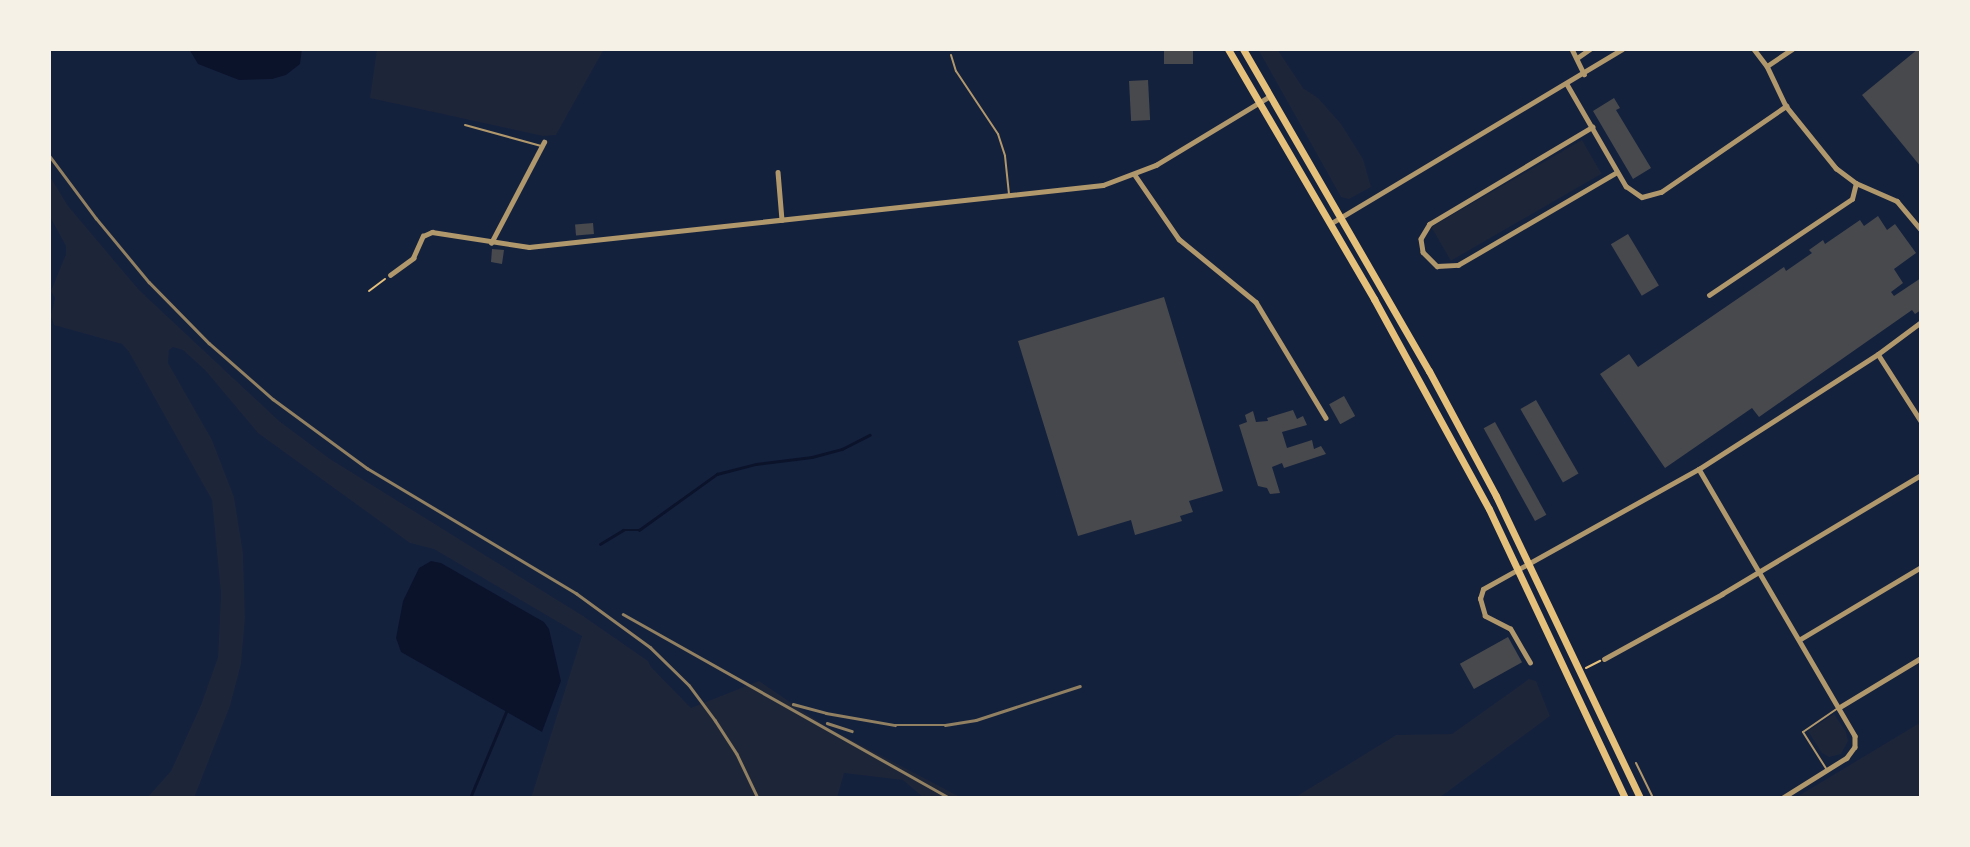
<!DOCTYPE html>
<html>
<head>
<meta charset="utf-8">
<style>
	body { margin:0 }
	#map { position:relative; width:1970px; height:847px; overflow:hidden; background:#14213d; font-family:Jost,sans-serif }
	div>[style] { position:absolute }
	.green>* { inset:0; background:#1d2539; transform-origin:0 0 }
	.water>* { inset:0; background:#0b132b }
	.stream>* { height:2.5px; margin:-1.25px; padding:0 1.25px; transform-origin:1.25px; border-radius:1.25px; background:#0b132b }
	.building>* { inset:0; background:#48494c; transform-origin:0 0 }
	.path>* { height:2px; margin:-1px; padding:0 1px; transform-origin:1px; border-radius:1px; background:#e5c07b }
	.service>* { height:2px; margin:-1px; padding:0 1px; transform-origin:1px; border-radius:1px; background:#b1986c }
	.minor>* { height:4.5px; margin:-2.25px; padding:0 2.25px; transform-origin:2.25px; border-radius:2.25px; background:#b1986c }
	.primary>* { height:7px; margin:-3.5px; padding:0 3.5px; transform-origin:3.5px; border-radius:3.5px; background:#e5c07b }
	.rail>* { height:2.5px; margin:-1.25px; padding:0 1.25px; transform-origin:1.25px; border-radius:1.25px; background:#918062 }
	span { translate:-50% -50%; white-space:nowrap; text-align:center; line-height:1.15; -webkit-text-stroke:5px #f6f1e7; paint-order:stroke }
	.frame { position:absolute; inset:0; border:51px solid #f6f1e7; pointer-events:none }
</style>
</head>
<body>
<div id="map">
	<div class="green">
		<div style="clip-path:polygon(377px 49px,604px 49px,556px 135px,543px 136px,370px 98px)"></div>
		<div style="clip-path:polygon(1258px 49px,1277px 49px,1303px 88px,1318px 98px,1341px 124px,1363px 159px,1371px 187px,1349px 199px,1341px 197px)"></div>
		<div style="left:1582px;top:140px;width:39px;height:174px;rotate:60deg"></div>
		<div style="clip-path:polygon(49px 175px,68px 206px,139px 290px,279px 421px,330px 459px,583px 616px,648px 661px,651px 667px,691px 708px,759px 681px,828px 728px,962px 798px,924px 798px,903px 780px,844px 773px,837px 798px,531px 798px,582px 636px,434px 549px,410px 543px,258px 433px,205px 370px,183px 350px,173px 347px,169px 350px,168px 363px,212px 440px,234px 497px,243px 553px,245px 618px,241px 664px,230px 706px,194px 798px,147px 798px,171px 771px,201px 705px,218px 657px,221px 594px,212px 500px,129px 352px,122px 344px,54px 325px,51px 316px,55px 298px,51px 291px,66px 254px,66px 246px,49px 215px)"></div>
		<div style="clip-path:polygon(1529px 679px,1536px 681px,1550px 716px,1439px 798px,1294px 798px,1396px 735px,1452px 734px)"></div>
		<div style="clip-path:polygon(1834px 714px,1846px 732px,1848px 741px,1841px 754px,1829px 757px,1822px 753px,1808px 731px)"></div>
		<div style="clip-path:polygon(1918px 724px,1921px 727px,1921px 798px,1795px 798px)"></div>
	</div>
	<div class="water">
		<div style="clip-path:polygon(189px 49px,302px 49px,300px 64px,286px 75px,272px 79px,239px 80px,198px 64px)"></div>
		<div style="clip-path:polygon(431px 561px,441px 563px,544px 622px,549px 629px,561px 681px,542px 732px,401px 652px,396px 638px,403px 601px,419px 568px)"></div>
	</div>
	<div class="stream">
		<div style="left:600px;top:544px;width:27px;rotate:-31deg"></div>
		<div style="left:623px;top:530px;width:16px"></div>
		<div style="left:639px;top:530px;width:96px;rotate:-35.7deg"></div>
		<div style="left:717px;top:474px;width:40px;rotate:-14.4deg"></div>
		<div style="left:756px;top:464px;width:56px;rotate:-7.1deg"></div>
		<div style="left:812px;top:457px;width:31px;rotate:-15deg"></div>
		<div style="left:842px;top:449px;width:31px;rotate:-27deg"></div>
		<div style="left:470px;top:798px;width:93px;rotate:-67.3deg"></div>
	</div>
	<div class="building">
		<div style="left:1164px;top:49px;width:29px;height:15px"></div>
		<div style="clip-path:polygon(1918px 49px,1921px 49px,1921px 167px,1862px 95px)"></div>
		<div style="left:1148px;top:80px;width:40px;height:19px;rotate:87deg"></div>
		<div style="clip-path:polygon(1614px 98px,1620px 108px,1616px 110px,1651px 168px,1633px 179px,1593px 111px)"></div>
		<div style="clip-path:polygon(1878px 216px,1887px 230px,1895px 224px,1916px 253px,1894px 269px,1903px 283px,1891px 292px,1894px 296px,1921px 278px,1921px 310px,1915px 314px,1912px 310px,1759px 417px,1752px 408px,1665px 468px,1600px 374px,1629px 354px,1638px 367px,1784px 267px,1786px 271px,1812px 253px,1809px 250px,1823px 240px,1825px 244px,1860px 220px,1864px 226px)"></div>
		<div style="left:593px;top:223px;width:11px;height:18px;rotate:85deg"></div>
		<div style="left:1628px;top:234px;width:60px;height:20px;rotate:59deg"></div>
		<div style="clip-path:polygon(492px 249px,504px 250px,502px 264px,491px 262px)"></div>
		<div style="clip-path:polygon(1164px 297px,1223px 491px,1189px 501px,1193px 512px,1180px 516px,1182px 521px,1135px 535px,1131px 520px,1078px 536px,1018px 341px)"></div>
		<div style="left:1344px;top:396px;width:23px;height:17px;rotate:61deg"></div>
		<div style="left:1536px;top:400px;width:85px;height:18px;rotate:60deg"></div>
		<div style="clip-path:polygon(1293px 410px,1297px 419px,1303px 416px,1307px 425px,1282px 432px,1287px 448px,1312px 440px,1314px 449px,1321px 446px,1326px 454px,1284px 468px,1282px 463px,1272px 467px,1280px 493px,1270px 494px,1267px 488px,1258px 486px,1239px 425px,1247px 422px,1245px 415px,1253px 411px,1256px 422px,1268px 421px,1267px 418px)"></div>
		<div style="left:1495px;top:422px;width:106px;height:13px;rotate:61deg"></div>
		<div style="left:1508px;top:637px;width:29px;height:55px;rotate:61deg"></div>
	</div>
	<div class="path">
		<div style="left:369px;top:291px;width:20px;rotate:-37deg"></div>
		<div style="left:1586px;top:668px;width:16px;rotate:-27deg"></div>
	</div>
	<div class="service">
		<div style="left:951px;top:55px;width:17px;rotate:73deg"></div>
		<div style="left:956px;top:71px;width:76px;rotate:56.3deg"></div>
		<div style="left:998px;top:134px;width:23px;rotate:72deg"></div>
		<div style="left:1005px;top:156px;width:39px;rotate:84deg"></div>
		<div style="left:465px;top:125px;width:79px;rotate:15.4deg"></div>
		<div style="left:1636px;top:763px;width:39px;rotate:64deg"></div>
		<div style="left:1827px;top:770px;width:45px;rotate:-122.3deg"></div>
		<div style="left:1803px;top:732px;width:42px;rotate:-34.4deg"></div>
	</div>
	<div class="minor">
		<div style="left:1572px;top:49px;width:28px;rotate:64deg"></div>
		<div style="left:1754px;top:49px;width:21px;rotate:53deg"></div>
		<div style="left:1767px;top:66px;width:44px;rotate:64.6deg"></div>
		<div style="left:1786px;top:106px;width:80px;rotate:51.1deg"></div>
		<div style="left:1836px;top:168px;width:25px;rotate:37deg"></div>
		<div style="left:1856px;top:183px;width:45px;rotate:23.7deg"></div>
		<div style="left:1897px;top:201px;width:38px;rotate:50deg"></div>
		<div style="left:1577px;top:58px;width:16px;rotate:-35deg"></div>
		<div style="left:1767px;top:66px;width:30px;rotate:-34deg"></div>
		<div style="left:1567px;top:84px;width:118px;rotate:60deg"></div>
		<div style="left:1626px;top:186px;width:19px;rotate:35deg"></div>
		<div style="left:1642px;top:197px;width:20px;rotate:-15deg"></div>
		<div style="left:1661px;top:192px;width:152px;rotate:-34.5deg"></div>
		<div style="left:1593px;top:127px;width:190px;rotate:149.2deg"></div>
		<div style="left:1430px;top:224px;width:17px;rotate:121deg"></div>
		<div style="left:1421px;top:239px;width:13px;rotate:81deg"></div>
		<div style="left:1423px;top:252px;width:20px;rotate:45deg"></div>
		<div style="left:1437px;top:266px;width:21px;rotate:-3deg"></div>
		<div style="left:1458px;top:265px;width:184px;rotate:-30.3deg"></div>
		<div style="left:778px;top:172px;width:48px;rotate:85.2deg"></div>
		<div style="left:1135px;top:175px;width:78px;rotate:55.5deg"></div>
		<div style="left:1179px;top:239px;width:99px;rotate:39.3deg"></div>
		<div style="left:1256px;top:302px;width:135px;rotate:58.9deg"></div>
		<div style="left:1330px;top:224px;width:340px;rotate:-30.9deg"></div>
		<div style="left:491px;top:243px;width:114px;rotate:-62.3deg"></div>
		<div style="left:390px;top:275px;width:29px;rotate:-36deg"></div>
		<div style="left:413px;top:258px;width:24px;rotate:-66deg"></div>
		<div style="left:423px;top:236px;width:10px;rotate:-24deg"></div>
		<div style="left:432px;top:232px;width:98px;rotate:8.8deg"></div>
		<div style="left:529px;top:247px;width:577px;rotate:-6.16deg"></div>
		<div style="left:1103px;top:185px;width:57px;rotate:-20.7deg"></div>
		<div style="left:1156px;top:165px;width:133px;rotate:-31.2deg"></div>
		<div style="left:1709px;top:295px;width:172px;rotate:-33.9deg"></div>
		<div style="left:1852px;top:199px;width:16px;rotate:-76deg"></div>
		<div style="left:1878px;top:354px;width:80px;rotate:57.3deg"></div>
		<div style="left:1699px;top:469px;width:309px;rotate:59.7deg"></div>
		<div style="left:1855px;top:736px;width:11px;rotate:90deg"></div>
		<div style="left:1855px;top:747px;width:14px;rotate:126deg"></div>
		<div style="left:1847px;top:758px;width:75px;rotate:148deg"></div>
		<div style="left:1799px;top:640px;width:142px;rotate:-30.9deg"></div>
		<div style="left:1604px;top:659px;width:135px;rotate:-28.8deg"></div>
		<div style="left:1722px;top:594px;width:232px;rotate:-30.9deg"></div>
		<div style="left:1530px;top:663px;width:39px;rotate:-120deg"></div>
		<div style="left:1510px;top:629px;width:28px;rotate:-153deg"></div>
		<div style="left:1485px;top:616px;width:18px;rotate:-106deg"></div>
		<div style="left:1480px;top:599px;width:10px;rotate:-73deg"></div>
		<div style="left:1483px;top:589px;width:247px;rotate:-29.1deg"></div>
		<div style="left:1699px;top:469px;width:213px;rotate:-32.7deg"></div>
		<div style="left:1878px;top:354px;width:54px;rotate:-36.7deg"></div>
		<div style="left:1840px;top:707px;width:95px;rotate:-31.2deg"></div>
	</div>
	<div class="primary">
		<div style="left:1228px;top:49px;width:290px;rotate:59.7deg"></div>
		<div style="left:1374px;top:299px;width:239px;rotate:61.3deg"></div>
		<div style="left:1489px;top:509px;width:319px;rotate:64.8deg"></div>
		<div style="left:1243px;top:49px;width:372px;rotate:60deg"></div>
		<div style="left:1429px;top:371px;width:142px;rotate:61.8deg"></div>
		<div style="left:1496px;top:496px;width:335px;rotate:64.5deg"></div>
	</div>
	<div class="rail">
		<div style="left:49px;top:155px;width:79px;rotate:53.3deg"></div>
		<div style="left:96px;top:218px;width:83px;rotate:50.4deg"></div>
		<div style="left:149px;top:282px;width:86px;rotate:45.5deg"></div>
		<div style="left:209px;top:343px;width:85px;rotate:41.2deg"></div>
		<div style="left:273px;top:399px;width:117px;rotate:36.3deg"></div>
		<div style="left:367px;top:468px;width:244px;rotate:30.9deg"></div>
		<div style="left:576px;top:593px;width:92px;rotate:36.1deg"></div>
		<div style="left:650px;top:647px;width:54px;rotate:44.3deg"></div>
		<div style="left:689px;top:685px;width:44px;rotate:53.4deg"></div>
		<div style="left:715px;top:720px;width:40px;rotate:57.1deg"></div>
		<div style="left:737px;top:754px;width:49px;rotate:64.5deg"></div>
		<div style="left:623px;top:614px;width:374px;rotate:29.4deg"></div>
		<div style="left:793px;top:704px;width:34px;rotate:15deg"></div>
		<div style="left:826px;top:713px;width:70px;rotate:9.9deg"></div>
		<div style="left:895px;top:725px;width:50px"></div>
		<div style="left:945px;top:725px;width:31px;rotate:-9deg"></div>
		<div style="left:976px;top:720px;width:109px;rotate:-18.1deg"></div>
		<div style="left:827px;top:723px;width:26px;rotate:18deg"></div>
	</div>
	<div class="frame"></div>
</div>
</body>
</html>
